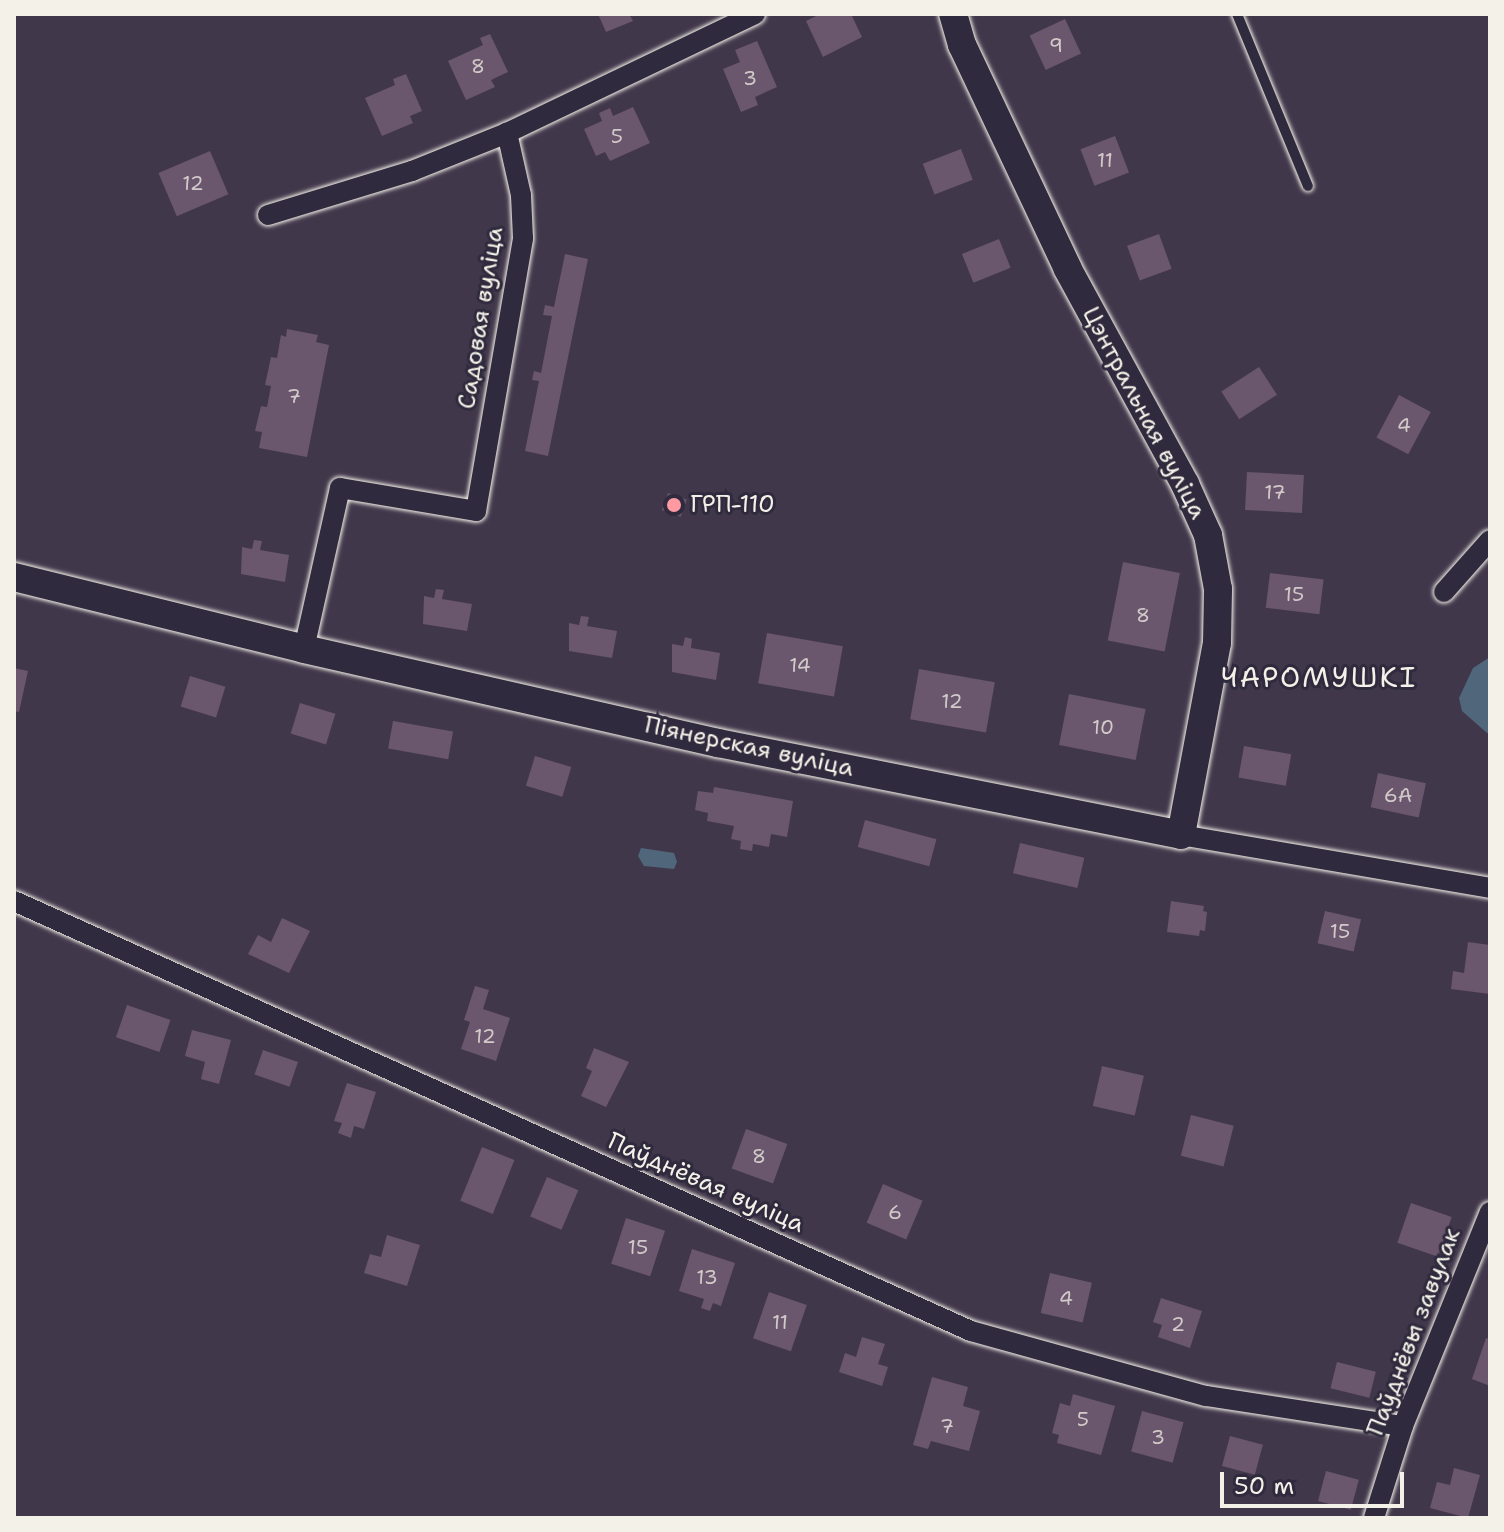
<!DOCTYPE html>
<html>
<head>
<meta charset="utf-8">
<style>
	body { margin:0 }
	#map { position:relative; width:1504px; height:1532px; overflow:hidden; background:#41374b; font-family:"Shantell Sans",sans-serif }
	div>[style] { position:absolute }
	.water>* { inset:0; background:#50667b }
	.building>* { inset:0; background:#6a566d; transform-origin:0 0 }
	.roads { filter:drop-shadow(0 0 2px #f4f1e8) drop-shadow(0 0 2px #f4f1e8) }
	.lane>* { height:10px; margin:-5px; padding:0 5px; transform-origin:5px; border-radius:5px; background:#2f2a3d }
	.street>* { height:20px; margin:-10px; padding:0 10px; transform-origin:10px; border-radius:10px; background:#2f2a3d }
	.secondary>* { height:28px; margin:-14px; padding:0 14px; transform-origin:14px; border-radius:14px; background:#2f2a3d }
	.dots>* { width:22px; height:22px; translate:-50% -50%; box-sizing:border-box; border:4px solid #2f2a3d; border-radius:50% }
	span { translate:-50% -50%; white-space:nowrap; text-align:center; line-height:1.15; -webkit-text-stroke:6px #2f2a3d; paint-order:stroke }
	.number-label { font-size:20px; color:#d2cac9 }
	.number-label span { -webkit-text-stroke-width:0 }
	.street-label { font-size:24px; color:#f4f1e8 }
	.poi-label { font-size:24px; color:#f4f1e8 }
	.left { translate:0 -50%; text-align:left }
	.quarter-label { font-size:28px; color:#f4f1e8; letter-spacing:2px }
	.frame { position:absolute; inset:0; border:16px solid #f4f1e8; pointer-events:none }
	.scale { position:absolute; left:1220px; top:1472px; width:184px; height:36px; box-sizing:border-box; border:4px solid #f4f1e8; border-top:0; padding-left:10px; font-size:24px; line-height:28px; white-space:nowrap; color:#f4f1e8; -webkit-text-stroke:6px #2f2a3d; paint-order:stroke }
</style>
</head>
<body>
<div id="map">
	<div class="water">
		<div style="clip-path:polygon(1490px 657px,1490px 733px,1487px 733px,1462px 711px,1459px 698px,1473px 668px)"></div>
		<div style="clip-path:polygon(641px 848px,674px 853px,677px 862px,674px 869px,644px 866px,638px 856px)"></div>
	</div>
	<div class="building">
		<div style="clip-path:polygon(598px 14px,629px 14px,633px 21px,606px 32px)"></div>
		<div style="clip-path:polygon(820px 14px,851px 14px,862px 37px,823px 57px,806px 21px)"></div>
		<div style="left:1065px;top:19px;width:38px;height:39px;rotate:65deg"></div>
		<div style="clip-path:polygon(490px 34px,508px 72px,491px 80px,495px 87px,466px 100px,448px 61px,483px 45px,480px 38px)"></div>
		<div style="clip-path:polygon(757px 41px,777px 87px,755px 97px,758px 105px,741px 112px,723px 69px,740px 62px,735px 50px)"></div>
		<div style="clip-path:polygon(406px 74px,422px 111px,410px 116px,413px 123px,382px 136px,365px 98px,395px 85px,393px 79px)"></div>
		<div style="clip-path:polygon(633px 107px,650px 143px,610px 161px,605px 152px,596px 156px,584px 129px,602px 121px,599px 113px,610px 108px,613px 116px)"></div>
		<div style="left:1115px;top:136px;width:39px;height:37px;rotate:69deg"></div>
		<div style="left:961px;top:149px;width:33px;height:41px;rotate:69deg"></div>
		<div style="left:210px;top:151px;width:47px;height:56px;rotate:67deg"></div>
		<div style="left:1159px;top:234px;width:37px;height:34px;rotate:70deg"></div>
		<div style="left:999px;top:239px;width:31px;height:40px;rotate:68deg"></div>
		<div style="clip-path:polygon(565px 254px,588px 259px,548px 456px,525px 451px,539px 381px,532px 380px,534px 371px,541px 373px,552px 316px,543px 315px,545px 305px,554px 307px)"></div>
		<div style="clip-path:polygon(287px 329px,318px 335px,316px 342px,329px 345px,307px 457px,259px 448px,262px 432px,255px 431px,261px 406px,267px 407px,271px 386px,265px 385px,271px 357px,277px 358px,281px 335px,286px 337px)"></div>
		<div style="left:1259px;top:367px;width:33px;height:45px;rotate:57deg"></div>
		<div style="left:1399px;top:395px;width:36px;height:48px;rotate:28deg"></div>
		<div style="left:1247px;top:472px;width:57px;height:38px;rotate:3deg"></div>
		<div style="left:668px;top:493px;width:20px;height:18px;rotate:20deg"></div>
		<div style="clip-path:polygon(254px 540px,262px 541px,260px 550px,289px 555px,285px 582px,241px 574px,242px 547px,252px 549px)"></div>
		<div style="left:1123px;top:562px;width:58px;height:80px;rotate:11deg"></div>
		<div style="left:1270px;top:573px;width:54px;height:35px;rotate:7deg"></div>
		<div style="clip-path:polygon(436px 589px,444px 590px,442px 599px,472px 604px,467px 631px,423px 624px,424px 596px,434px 598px)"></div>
		<div style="clip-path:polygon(581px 616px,589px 617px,587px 626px,617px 631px,612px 658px,569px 651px,569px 623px,579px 625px)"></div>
		<div style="left:767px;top:633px;width:77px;height:51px;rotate:10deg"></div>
		<div style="clip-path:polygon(685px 637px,692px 639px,691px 648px,720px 653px,716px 680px,672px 672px,672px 644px,683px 646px)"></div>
		<div style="clip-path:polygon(14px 668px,28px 671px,19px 712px,14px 711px)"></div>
		<div style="left:919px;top:669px;width:77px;height:51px;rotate:10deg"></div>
		<div style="left:190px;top:676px;width:37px;height:32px;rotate:17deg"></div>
		<div style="left:1069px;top:694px;width:78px;height:52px;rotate:11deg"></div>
		<div style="left:300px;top:703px;width:37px;height:32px;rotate:17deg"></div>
		<div style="left:393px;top:721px;width:61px;height:28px;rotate:10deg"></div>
		<div style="left:1244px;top:746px;width:48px;height:32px;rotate:10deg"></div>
		<div style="left:535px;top:756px;width:38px;height:31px;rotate:17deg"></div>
		<div style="left:1378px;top:773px;width:49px;height:35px;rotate:12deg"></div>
		<div style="clip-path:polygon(714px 787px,793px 801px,787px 837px,771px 834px,769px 847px,753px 844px,752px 851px,740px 849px,741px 841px,731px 839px,734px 826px,707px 821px,708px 813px,695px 810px,698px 791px,713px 793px)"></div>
		<div style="left:865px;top:820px;width:74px;height:28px;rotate:15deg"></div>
		<div style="left:1020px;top:843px;width:66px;height:31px;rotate:13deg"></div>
		<div style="clip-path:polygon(1171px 901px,1204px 906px,1203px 911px,1207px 912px,1205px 931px,1200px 930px,1199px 936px,1167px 932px)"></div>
		<div style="left:1325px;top:911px;width:37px;height:33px;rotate:13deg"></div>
		<div style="clip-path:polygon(282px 918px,310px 931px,289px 973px,248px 954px,258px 935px,271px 942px)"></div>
		<div style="clip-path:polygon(1468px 942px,1490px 945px,1490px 994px,1451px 989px,1453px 971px,1464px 973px)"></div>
		<div style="clip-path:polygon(475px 986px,489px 990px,483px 1009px,510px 1018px,496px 1061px,461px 1049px,470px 1022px,464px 1020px)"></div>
		<div style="left:127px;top:1005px;width:46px;height:34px;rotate:19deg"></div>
		<div style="clip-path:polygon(192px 1030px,231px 1040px,219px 1084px,201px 1079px,205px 1062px,185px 1056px)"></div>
		<div style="clip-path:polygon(594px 1048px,629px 1062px,606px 1107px,581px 1096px,592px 1071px,586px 1068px)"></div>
		<div style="left:263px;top:1050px;width:37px;height:26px;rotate:19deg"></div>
		<div style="left:1102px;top:1066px;width:43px;height:41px;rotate:13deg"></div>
		<div style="clip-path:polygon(347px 1083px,376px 1092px,364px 1129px,354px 1126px,351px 1138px,338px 1133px,342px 1123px,334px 1121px)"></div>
		<div style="left:1191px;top:1115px;width:44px;height:42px;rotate:14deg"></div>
		<div style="left:746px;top:1129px;width:44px;height:42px;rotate:20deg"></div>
		<div style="left:482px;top:1147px;width:35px;height:58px;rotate:22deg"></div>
		<div style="left:547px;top:1177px;width:34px;height:43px;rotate:23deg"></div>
		<div style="left:883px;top:1184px;width:43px;height:42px;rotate:23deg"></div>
		<div style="left:1411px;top:1203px;width:43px;height:42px;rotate:19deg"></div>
		<div style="left:626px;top:1218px;width:41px;height:48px;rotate:18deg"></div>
		<div style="clip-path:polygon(387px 1235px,420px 1245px,407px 1286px,364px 1273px,370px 1254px,381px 1257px)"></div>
		<div style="clip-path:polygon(692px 1249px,735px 1263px,721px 1306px,713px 1303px,710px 1311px,701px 1308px,704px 1299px,679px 1291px)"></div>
		<div style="left:1050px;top:1273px;width:43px;height:41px;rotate:13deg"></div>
		<div style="left:769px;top:1292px;width:40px;height:49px;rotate:19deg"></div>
		<div style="clip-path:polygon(1161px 1298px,1202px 1311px,1190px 1348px,1158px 1337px,1162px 1325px,1153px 1322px)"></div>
		<div style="clip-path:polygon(862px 1337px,885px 1344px,878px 1364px,888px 1367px,882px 1386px,839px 1372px,845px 1353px,856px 1357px)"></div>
		<div style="clip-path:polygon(1486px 1338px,1490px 1339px,1490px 1386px,1472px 1379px)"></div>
		<div style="left:1337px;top:1362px;width:40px;height:27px;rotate:14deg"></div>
		<div style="clip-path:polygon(932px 1377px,968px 1387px,963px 1406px,980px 1411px,969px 1451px,931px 1441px,928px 1449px,913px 1445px)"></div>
		<div style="clip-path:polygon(1073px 1394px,1115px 1406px,1101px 1455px,1057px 1443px,1059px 1435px,1052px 1433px,1060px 1403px,1070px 1406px)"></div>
		<div style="left:1142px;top:1411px;width:43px;height:42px;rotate:15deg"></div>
		<div style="left:1230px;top:1436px;width:34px;height:31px;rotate:15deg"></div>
		<div style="clip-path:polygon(1454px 1468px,1480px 1475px,1468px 1518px,1430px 1508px,1437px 1482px,1450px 1485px)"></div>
		<div style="left:1326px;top:1471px;width:34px;height:31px;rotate:15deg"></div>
	</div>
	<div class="roads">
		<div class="lane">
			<div style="left:1237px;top:14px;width:186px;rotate:67.6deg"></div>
		</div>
		<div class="street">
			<div style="left:268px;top:215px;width:151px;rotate:-17deg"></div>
			<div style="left:412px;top:171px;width:102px;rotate:-21.8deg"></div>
			<div style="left:507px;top:133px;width:275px;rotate:-25.6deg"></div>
			<div style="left:1444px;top:592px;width:69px;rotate:-48.5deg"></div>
			<div style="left:304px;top:649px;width:165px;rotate:-77.4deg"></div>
			<div style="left:340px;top:488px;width:138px;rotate:9.6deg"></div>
			<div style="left:476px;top:511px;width:277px;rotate:-80.2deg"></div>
			<div style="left:523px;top:238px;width:43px;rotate:-92.7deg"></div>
			<div style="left:521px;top:195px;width:64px;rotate:-102.7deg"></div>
			<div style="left:1181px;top:835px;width:314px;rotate:9.7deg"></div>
			<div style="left:14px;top:901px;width:1049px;rotate:24.2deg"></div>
			<div style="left:971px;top:1331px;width:244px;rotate:15.5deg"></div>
			<div style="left:1206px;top:1396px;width:199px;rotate:8.7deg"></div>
			<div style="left:1374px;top:1518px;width:96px;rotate:-72.5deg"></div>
			<div style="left:1403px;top:1426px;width:231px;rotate:-67.9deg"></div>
		</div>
		<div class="secondary">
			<div style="left:14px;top:577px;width:299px;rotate:13.9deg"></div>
			<div style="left:304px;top:649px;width:425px;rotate:12.8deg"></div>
			<div style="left:718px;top:743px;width:472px;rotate:11.2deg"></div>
			<div style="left:1181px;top:835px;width:195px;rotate:-79.4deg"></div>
			<div style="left:1217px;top:643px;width:54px;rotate:-88.9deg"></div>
			<div style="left:1218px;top:589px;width:55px;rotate:-100.5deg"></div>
			<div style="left:1208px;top:535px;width:56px;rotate:-114.3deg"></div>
			<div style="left:1185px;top:484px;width:245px;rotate:-118.6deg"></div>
			<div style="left:1068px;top:269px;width:248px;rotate:-115.3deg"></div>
			<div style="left:962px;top:45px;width:32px;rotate:-106deg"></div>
		</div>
	</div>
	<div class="dots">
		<div style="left:674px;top:505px;background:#ff9aa2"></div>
	</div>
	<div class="number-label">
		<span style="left:1056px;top:45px">9</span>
		<span style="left:478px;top:66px">8</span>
		<span style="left:750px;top:78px">3</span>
		<span style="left:617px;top:136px">5</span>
		<span style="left:1105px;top:160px">11</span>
		<span style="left:193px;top:183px">12</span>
		<span style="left:294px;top:396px">7</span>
		<span style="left:1404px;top:425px">4</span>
		<span style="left:1275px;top:492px">17</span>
		<span style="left:1294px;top:594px">15</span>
		<span style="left:1143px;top:615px">8</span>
		<span style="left:800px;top:665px">14</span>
		<span style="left:952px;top:701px">12</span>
		<span style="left:1103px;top:727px">10</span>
		<span style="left:1398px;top:795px">6А</span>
		<span style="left:1340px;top:931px">15</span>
		<span style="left:485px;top:1036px">12</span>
		<span style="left:759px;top:1156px">8</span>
		<span style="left:895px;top:1212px">6</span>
		<span style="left:638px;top:1247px">15</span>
		<span style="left:707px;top:1277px">13</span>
		<span style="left:1066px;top:1298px">4</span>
		<span style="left:780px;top:1322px">11</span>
		<span style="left:1178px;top:1324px">2</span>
		<span style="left:1083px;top:1419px">5</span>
		<span style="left:947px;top:1426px">7</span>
		<span style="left:1158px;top:1437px">3</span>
	</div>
	<div class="street-label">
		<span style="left:481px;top:318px;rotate:-81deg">Садовая вуліца</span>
		<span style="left:1144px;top:413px;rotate:62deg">Цэнтральная вуліца</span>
		<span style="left:749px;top:747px;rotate:12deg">Піянерская вуліца</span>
		<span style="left:706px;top:1183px;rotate:24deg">Паўднёвая вуліца</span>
		<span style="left:1414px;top:1332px;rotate:-69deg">Паўднёвы завулак</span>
	</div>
	<div class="poi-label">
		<span class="left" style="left:690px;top:505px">ГРП-110</span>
	</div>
	<div class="quarter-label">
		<span style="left:1319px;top:677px">ЧАРОМУШКІ</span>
	</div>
	<div class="frame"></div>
	<div class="scale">50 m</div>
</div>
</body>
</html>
